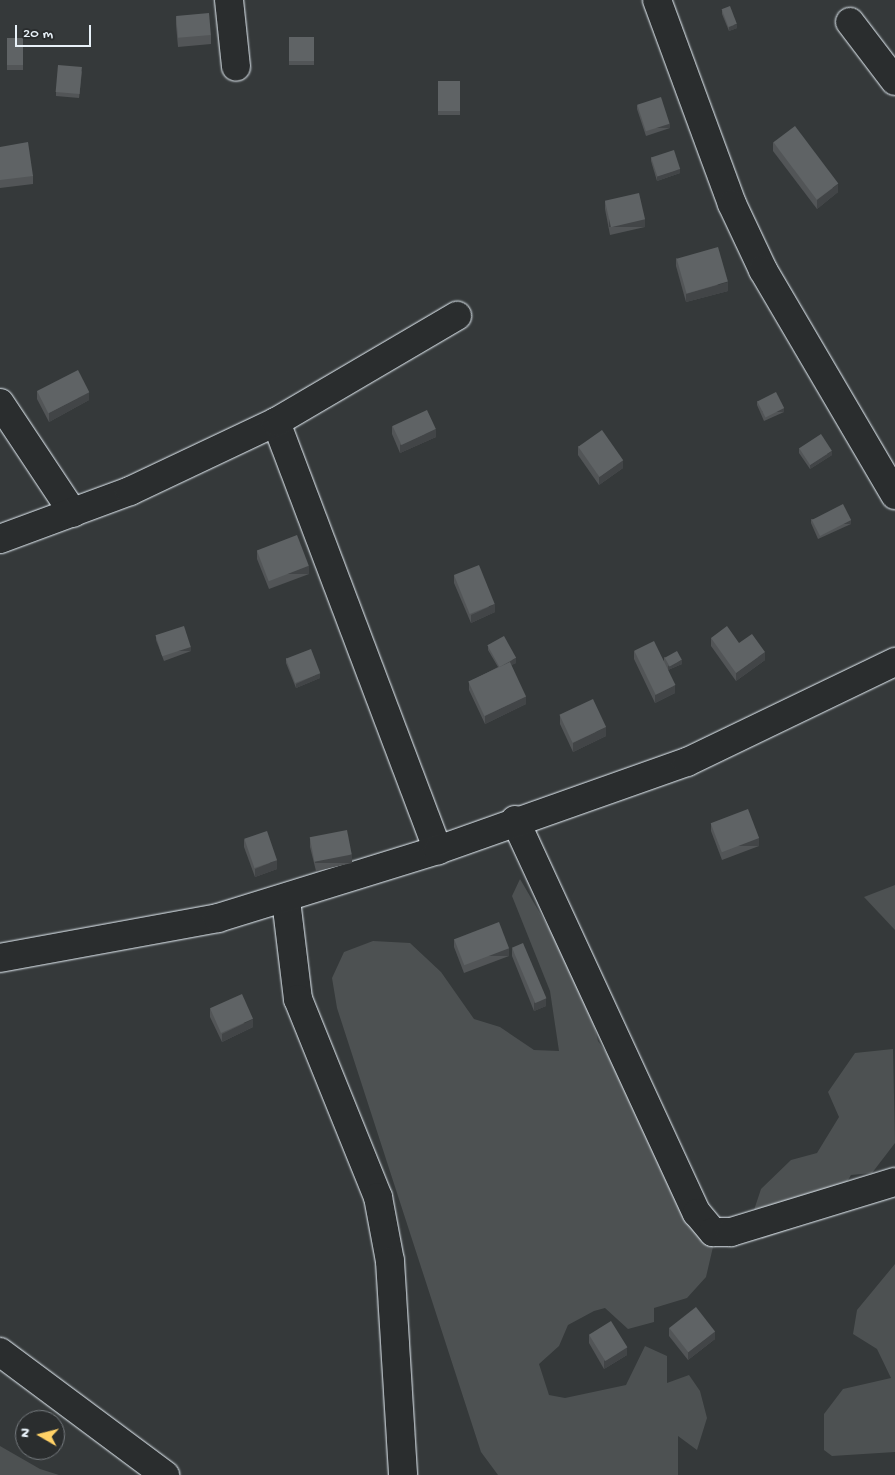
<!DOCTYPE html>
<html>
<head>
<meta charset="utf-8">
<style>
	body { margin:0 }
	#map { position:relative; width:895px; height:1475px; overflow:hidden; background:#35393a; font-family:"Gochi Hand",sans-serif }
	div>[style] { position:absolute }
	.green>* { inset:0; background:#4d5152 }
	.roads { filter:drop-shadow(0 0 1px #e8f1f8) drop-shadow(0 0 1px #e8f1f8) }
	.street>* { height:28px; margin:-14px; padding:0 14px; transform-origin:14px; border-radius:14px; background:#2a2d2e }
	.wall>* { inset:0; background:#525557; transform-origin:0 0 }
	.shaded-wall>* { inset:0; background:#424547; transform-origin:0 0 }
	.building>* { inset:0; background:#5f6365; transform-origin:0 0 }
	span { translate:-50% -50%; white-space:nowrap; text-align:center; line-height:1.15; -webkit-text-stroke:4.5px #2a2d2e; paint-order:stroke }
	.north { position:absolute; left:15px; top:1410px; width:50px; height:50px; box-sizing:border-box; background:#2a2d2e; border:1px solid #767b7f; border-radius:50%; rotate:278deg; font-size:14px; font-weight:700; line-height:20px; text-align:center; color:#e8f1f8 }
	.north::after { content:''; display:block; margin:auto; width:18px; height:22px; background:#ffd166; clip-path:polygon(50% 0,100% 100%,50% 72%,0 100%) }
	.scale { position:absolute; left:15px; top:25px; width:76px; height:22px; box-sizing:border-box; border:2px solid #e8f1f8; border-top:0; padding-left:6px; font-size:15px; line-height:18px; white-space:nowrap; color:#e8f1f8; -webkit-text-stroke:4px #2a2d2e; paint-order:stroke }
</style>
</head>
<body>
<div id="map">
	<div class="green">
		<div style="clip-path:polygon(520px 879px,585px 990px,598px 1041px,642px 1105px,679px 1198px,713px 1247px,706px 1277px,687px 1298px,654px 1308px,654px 1322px,628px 1329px,605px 1308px,594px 1311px,568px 1325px,559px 1346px,539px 1364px,549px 1395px,565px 1398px,626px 1385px,645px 1346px,667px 1356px,667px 1383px,689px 1375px,700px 1391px,707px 1418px,697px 1450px,678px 1436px,678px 1475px,498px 1475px,481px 1452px,337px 1008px,332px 978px,344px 952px,373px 941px,410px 943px,441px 972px,474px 1019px,500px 1027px,534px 1050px,559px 1051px,550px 991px,512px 896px)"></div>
		<div style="clip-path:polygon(895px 885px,895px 930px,864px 897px)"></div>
		<div style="clip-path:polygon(893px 1049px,895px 1143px,872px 1173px,851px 1175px,827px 1216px,762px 1239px,753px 1213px,761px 1189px,791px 1160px,817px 1153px,839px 1117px,828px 1092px,855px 1053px)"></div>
		<div style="clip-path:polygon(895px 1264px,895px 1452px,832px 1456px,824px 1450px,824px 1414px,843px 1389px,891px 1378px,877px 1349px,853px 1334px,857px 1310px)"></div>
		<div style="clip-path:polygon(0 1446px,40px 1469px,59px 1475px,0 1475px)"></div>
	</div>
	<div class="roads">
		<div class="street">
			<div style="left:229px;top:0;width:67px;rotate:84deg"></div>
			<div style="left:657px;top:0;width:217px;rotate:69.8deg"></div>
			<div style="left:732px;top:204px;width:73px;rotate:64.8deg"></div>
			<div style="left:763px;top:270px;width:261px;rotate:59.6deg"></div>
			<div style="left:850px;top:22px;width:74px;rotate:52.7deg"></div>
			<div style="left:0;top:403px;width:132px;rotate:56.4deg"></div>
			<div style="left:276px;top:422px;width:458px;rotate:69.3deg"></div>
			<div style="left:0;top:539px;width:139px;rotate:-20.3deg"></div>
			<div style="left:130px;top:491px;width:161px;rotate:-25.3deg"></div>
			<div style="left:276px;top:422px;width:210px;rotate:-30.4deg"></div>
			<div style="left:515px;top:820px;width:433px;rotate:65.2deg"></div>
			<div style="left:697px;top:1213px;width:25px;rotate:50deg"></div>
			<div style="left:713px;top:1232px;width:18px"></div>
			<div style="left:731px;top:1232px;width:171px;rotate:-17deg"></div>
			<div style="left:286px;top:900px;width:100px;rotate:83.1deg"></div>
			<div style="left:298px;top:999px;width:214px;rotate:68deg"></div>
			<div style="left:378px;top:1197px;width:65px;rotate:79.4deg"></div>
			<div style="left:390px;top:1261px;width:214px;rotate:86.5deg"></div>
			<div style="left:0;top:958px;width:222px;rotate:-10.4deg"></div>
			<div style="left:218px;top:918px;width:230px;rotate:-17.2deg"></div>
			<div style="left:438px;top:850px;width:264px;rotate:-19.5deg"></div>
			<div style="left:687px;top:762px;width:231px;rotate:-25.7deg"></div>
			<div style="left:0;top:1352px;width:206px;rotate:36.7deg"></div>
		</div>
	</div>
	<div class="wall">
		<div style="clip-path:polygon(722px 10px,737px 28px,729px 31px,722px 14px)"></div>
		<div style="clip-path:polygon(176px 17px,211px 35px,211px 44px,178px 47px,176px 25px)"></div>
		<div style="left:289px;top:37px;width:25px;height:28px"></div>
		<div style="left:7px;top:38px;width:16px;height:32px"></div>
		<div style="clip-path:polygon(82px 71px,79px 98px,56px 96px,56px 92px)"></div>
		<div style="left:438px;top:81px;width:22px;height:34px"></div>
		<div style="clip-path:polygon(637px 105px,670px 128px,646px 136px,637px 109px)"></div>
		<div style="clip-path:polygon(773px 142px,838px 192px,817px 209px,773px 151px)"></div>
		<div style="clip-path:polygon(0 147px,33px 176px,33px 184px,0 188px)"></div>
		<div style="clip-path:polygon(651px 157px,680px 173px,657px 181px,651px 161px)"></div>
		<div style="clip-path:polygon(605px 201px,645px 227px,610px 235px,605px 209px)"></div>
		<div style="clip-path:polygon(676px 258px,728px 291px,686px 302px,676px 266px)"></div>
		<div style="clip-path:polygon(37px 391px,89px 400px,49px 422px,37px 399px)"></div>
		<div style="clip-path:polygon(757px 401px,784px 412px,764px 421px,757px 405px)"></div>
		<div style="clip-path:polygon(392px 426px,436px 437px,400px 453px,392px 434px)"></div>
		<div style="clip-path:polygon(578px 446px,623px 468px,599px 485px,578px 455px)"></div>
		<div style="clip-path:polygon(799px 448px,832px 455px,810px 469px,799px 453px)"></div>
		<div style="clip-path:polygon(811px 519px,851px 524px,818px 539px,811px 523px)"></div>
		<div style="clip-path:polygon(257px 551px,309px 574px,269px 589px,257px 559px)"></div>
		<div style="clip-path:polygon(454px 575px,495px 612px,471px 623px,454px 583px)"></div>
		<div style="clip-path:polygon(156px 636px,191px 651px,164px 661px,156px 640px)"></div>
		<div style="clip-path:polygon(711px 638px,765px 660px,736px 681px,711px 646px)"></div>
		<div style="clip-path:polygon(488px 646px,516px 663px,511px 665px,526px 704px,485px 724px,469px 690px,469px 682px,498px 667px,488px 650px)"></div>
		<div style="clip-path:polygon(634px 651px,664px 661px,664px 657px,682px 664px,668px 670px,675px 693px,655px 703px,634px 659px)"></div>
		<div style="clip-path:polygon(286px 658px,320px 678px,296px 688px,286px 663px)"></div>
		<div style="clip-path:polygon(560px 715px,606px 736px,573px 752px,560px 724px)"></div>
		<div style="clip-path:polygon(711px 823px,759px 846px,722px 860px,711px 831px)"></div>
		<div style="clip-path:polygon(244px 839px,277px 869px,255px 877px,244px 847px)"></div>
		<div style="clip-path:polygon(310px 839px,352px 863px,316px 871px,310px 847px)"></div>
		<div style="clip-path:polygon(454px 939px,509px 956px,464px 973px,454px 947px)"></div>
		<div style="clip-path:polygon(512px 948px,546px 1006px,534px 1011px,512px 956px)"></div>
		<div style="clip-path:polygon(210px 1009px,253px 1027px,222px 1042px,210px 1017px)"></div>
		<div style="clip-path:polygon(669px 1328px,715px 1339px,688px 1360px,669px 1336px)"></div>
		<div style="clip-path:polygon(589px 1335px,627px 1355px,604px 1369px,589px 1343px)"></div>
	</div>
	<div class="shaded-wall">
		<div style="clip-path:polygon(737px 24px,737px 28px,729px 31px,729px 27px)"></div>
		<div style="left:670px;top:124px;width:4px;height:25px;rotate:90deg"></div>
		<div style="clip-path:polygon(680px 169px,680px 173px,657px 181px,657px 176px)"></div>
		<div style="clip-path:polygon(838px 184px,838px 192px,817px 209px,817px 200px)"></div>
		<div style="left:645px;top:219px;width:8px;height:36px;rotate:90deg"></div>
		<div style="clip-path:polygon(728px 282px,728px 291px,686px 302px,686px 294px)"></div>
		<div style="clip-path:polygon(89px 392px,89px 400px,49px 422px,49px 413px)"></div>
		<div style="left:784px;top:408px;width:4px;height:22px;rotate:90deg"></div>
		<div style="clip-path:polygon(436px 429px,436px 437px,400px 453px,400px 445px)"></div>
		<div style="clip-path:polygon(832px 451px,832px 455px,810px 469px,810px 465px)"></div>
		<div style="clip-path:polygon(623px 460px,623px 468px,599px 485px,599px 477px)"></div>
		<div style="left:851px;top:520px;width:4px;height:36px;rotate:90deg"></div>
		<div style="left:309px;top:566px;width:8px;height:43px;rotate:90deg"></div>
		<div style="clip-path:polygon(495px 604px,495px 612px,471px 623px,471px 615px)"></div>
		<div style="left:191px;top:647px;width:4px;height:29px;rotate:90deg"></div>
		<div style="clip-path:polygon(765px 652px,765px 660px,736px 681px,736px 673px)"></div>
		<div style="clip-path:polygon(516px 658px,516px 663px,500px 671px,500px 667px)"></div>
		<div style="clip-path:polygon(682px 660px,682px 664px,668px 670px,668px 666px)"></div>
		<div style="clip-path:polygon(320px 673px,320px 678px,296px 688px,296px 684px)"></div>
		<div style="clip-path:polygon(675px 685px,675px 693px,655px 703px,655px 695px)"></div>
		<div style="clip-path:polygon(526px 696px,526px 704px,485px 724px,485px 716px)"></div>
		<div style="clip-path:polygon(606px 727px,606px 736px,573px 752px,573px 743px)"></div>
		<div style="left:759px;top:838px;width:8px;height:40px;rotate:90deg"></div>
		<div style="left:352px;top:855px;width:8px;height:37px;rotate:90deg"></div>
		<div style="clip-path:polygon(277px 860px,277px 869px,255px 877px,255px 869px)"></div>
		<div style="left:509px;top:948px;width:8px;height:48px;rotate:90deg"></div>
		<div style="clip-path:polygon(546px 998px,546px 1006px,534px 1011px,534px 1003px)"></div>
		<div style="clip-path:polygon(253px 1019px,253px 1027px,222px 1042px,222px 1034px)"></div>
		<div style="clip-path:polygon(715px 1331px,715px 1339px,688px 1360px,688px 1352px)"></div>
		<div style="clip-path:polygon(627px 1347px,627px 1355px,604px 1369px,604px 1361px)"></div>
	</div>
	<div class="building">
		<div style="left:730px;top:6px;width:19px;height:9px;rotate:69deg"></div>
		<div style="left:209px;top:13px;width:22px;height:33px;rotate:85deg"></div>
		<div style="left:289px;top:37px;width:25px;height:24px"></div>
		<div style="left:7px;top:38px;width:16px;height:27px"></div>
		<div style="left:58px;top:65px;width:24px;height:27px;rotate:5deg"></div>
		<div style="left:438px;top:81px;width:22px;height:30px"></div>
		<div style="left:661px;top:97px;width:28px;height:25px;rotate:72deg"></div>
		<div style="left:795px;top:126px;width:72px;height:27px;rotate:53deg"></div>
		<div style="clip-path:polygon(28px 142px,33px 176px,0 180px,0 147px)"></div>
		<div style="left:674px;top:150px;width:20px;height:24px;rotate:72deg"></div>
		<div style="left:639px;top:193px;width:27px;height:35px;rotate:77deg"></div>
		<div style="left:718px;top:247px;width:36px;height:43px;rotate:74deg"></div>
		<div style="left:78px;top:370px;width:25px;height:46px;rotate:63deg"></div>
		<div style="left:776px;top:392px;width:18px;height:21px;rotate:63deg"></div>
		<div style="left:427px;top:410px;width:21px;height:38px;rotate:65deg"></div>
		<div style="left:602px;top:430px;width:37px;height:29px;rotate:55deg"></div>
		<div style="left:821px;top:434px;width:20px;height:26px;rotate:57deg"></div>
		<div style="left:843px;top:504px;width:18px;height:35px;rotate:63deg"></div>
		<div style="left:297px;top:535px;width:33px;height:43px;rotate:69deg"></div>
		<div style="left:479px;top:565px;width:42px;height:27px;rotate:68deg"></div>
		<div style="left:184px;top:626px;width:22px;height:30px;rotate:72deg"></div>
		<div style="clip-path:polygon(727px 626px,739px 643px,752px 634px,765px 652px,736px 673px,711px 638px)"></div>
		<div style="left:504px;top:636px;width:25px;height:19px;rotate:61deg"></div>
		<div style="left:654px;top:641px;width:49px;height:22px;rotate:64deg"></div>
		<div style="left:311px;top:649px;width:26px;height:27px;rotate:69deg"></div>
		<div style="left:677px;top:651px;width:10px;height:14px;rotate:61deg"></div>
		<div style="left:510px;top:662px;width:38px;height:46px;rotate:65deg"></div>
		<div style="left:593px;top:699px;width:31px;height:37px;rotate:65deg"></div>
		<div style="left:748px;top:809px;width:31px;height:40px;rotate:69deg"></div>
		<div style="left:347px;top:830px;width:25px;height:38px;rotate:79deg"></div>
		<div style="left:267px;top:831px;width:31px;height:24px;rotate:71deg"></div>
		<div style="left:499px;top:922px;width:28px;height:48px;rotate:69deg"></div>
		<div style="left:523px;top:943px;width:60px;height:12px;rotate:67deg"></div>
		<div style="left:242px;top:994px;width:27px;height:35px;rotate:66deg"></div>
		<div style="left:696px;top:1307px;width:31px;height:34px;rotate:52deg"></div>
		<div style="left:611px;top:1321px;width:31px;height:26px;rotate:58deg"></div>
	</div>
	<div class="north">N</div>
	<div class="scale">20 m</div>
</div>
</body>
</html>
